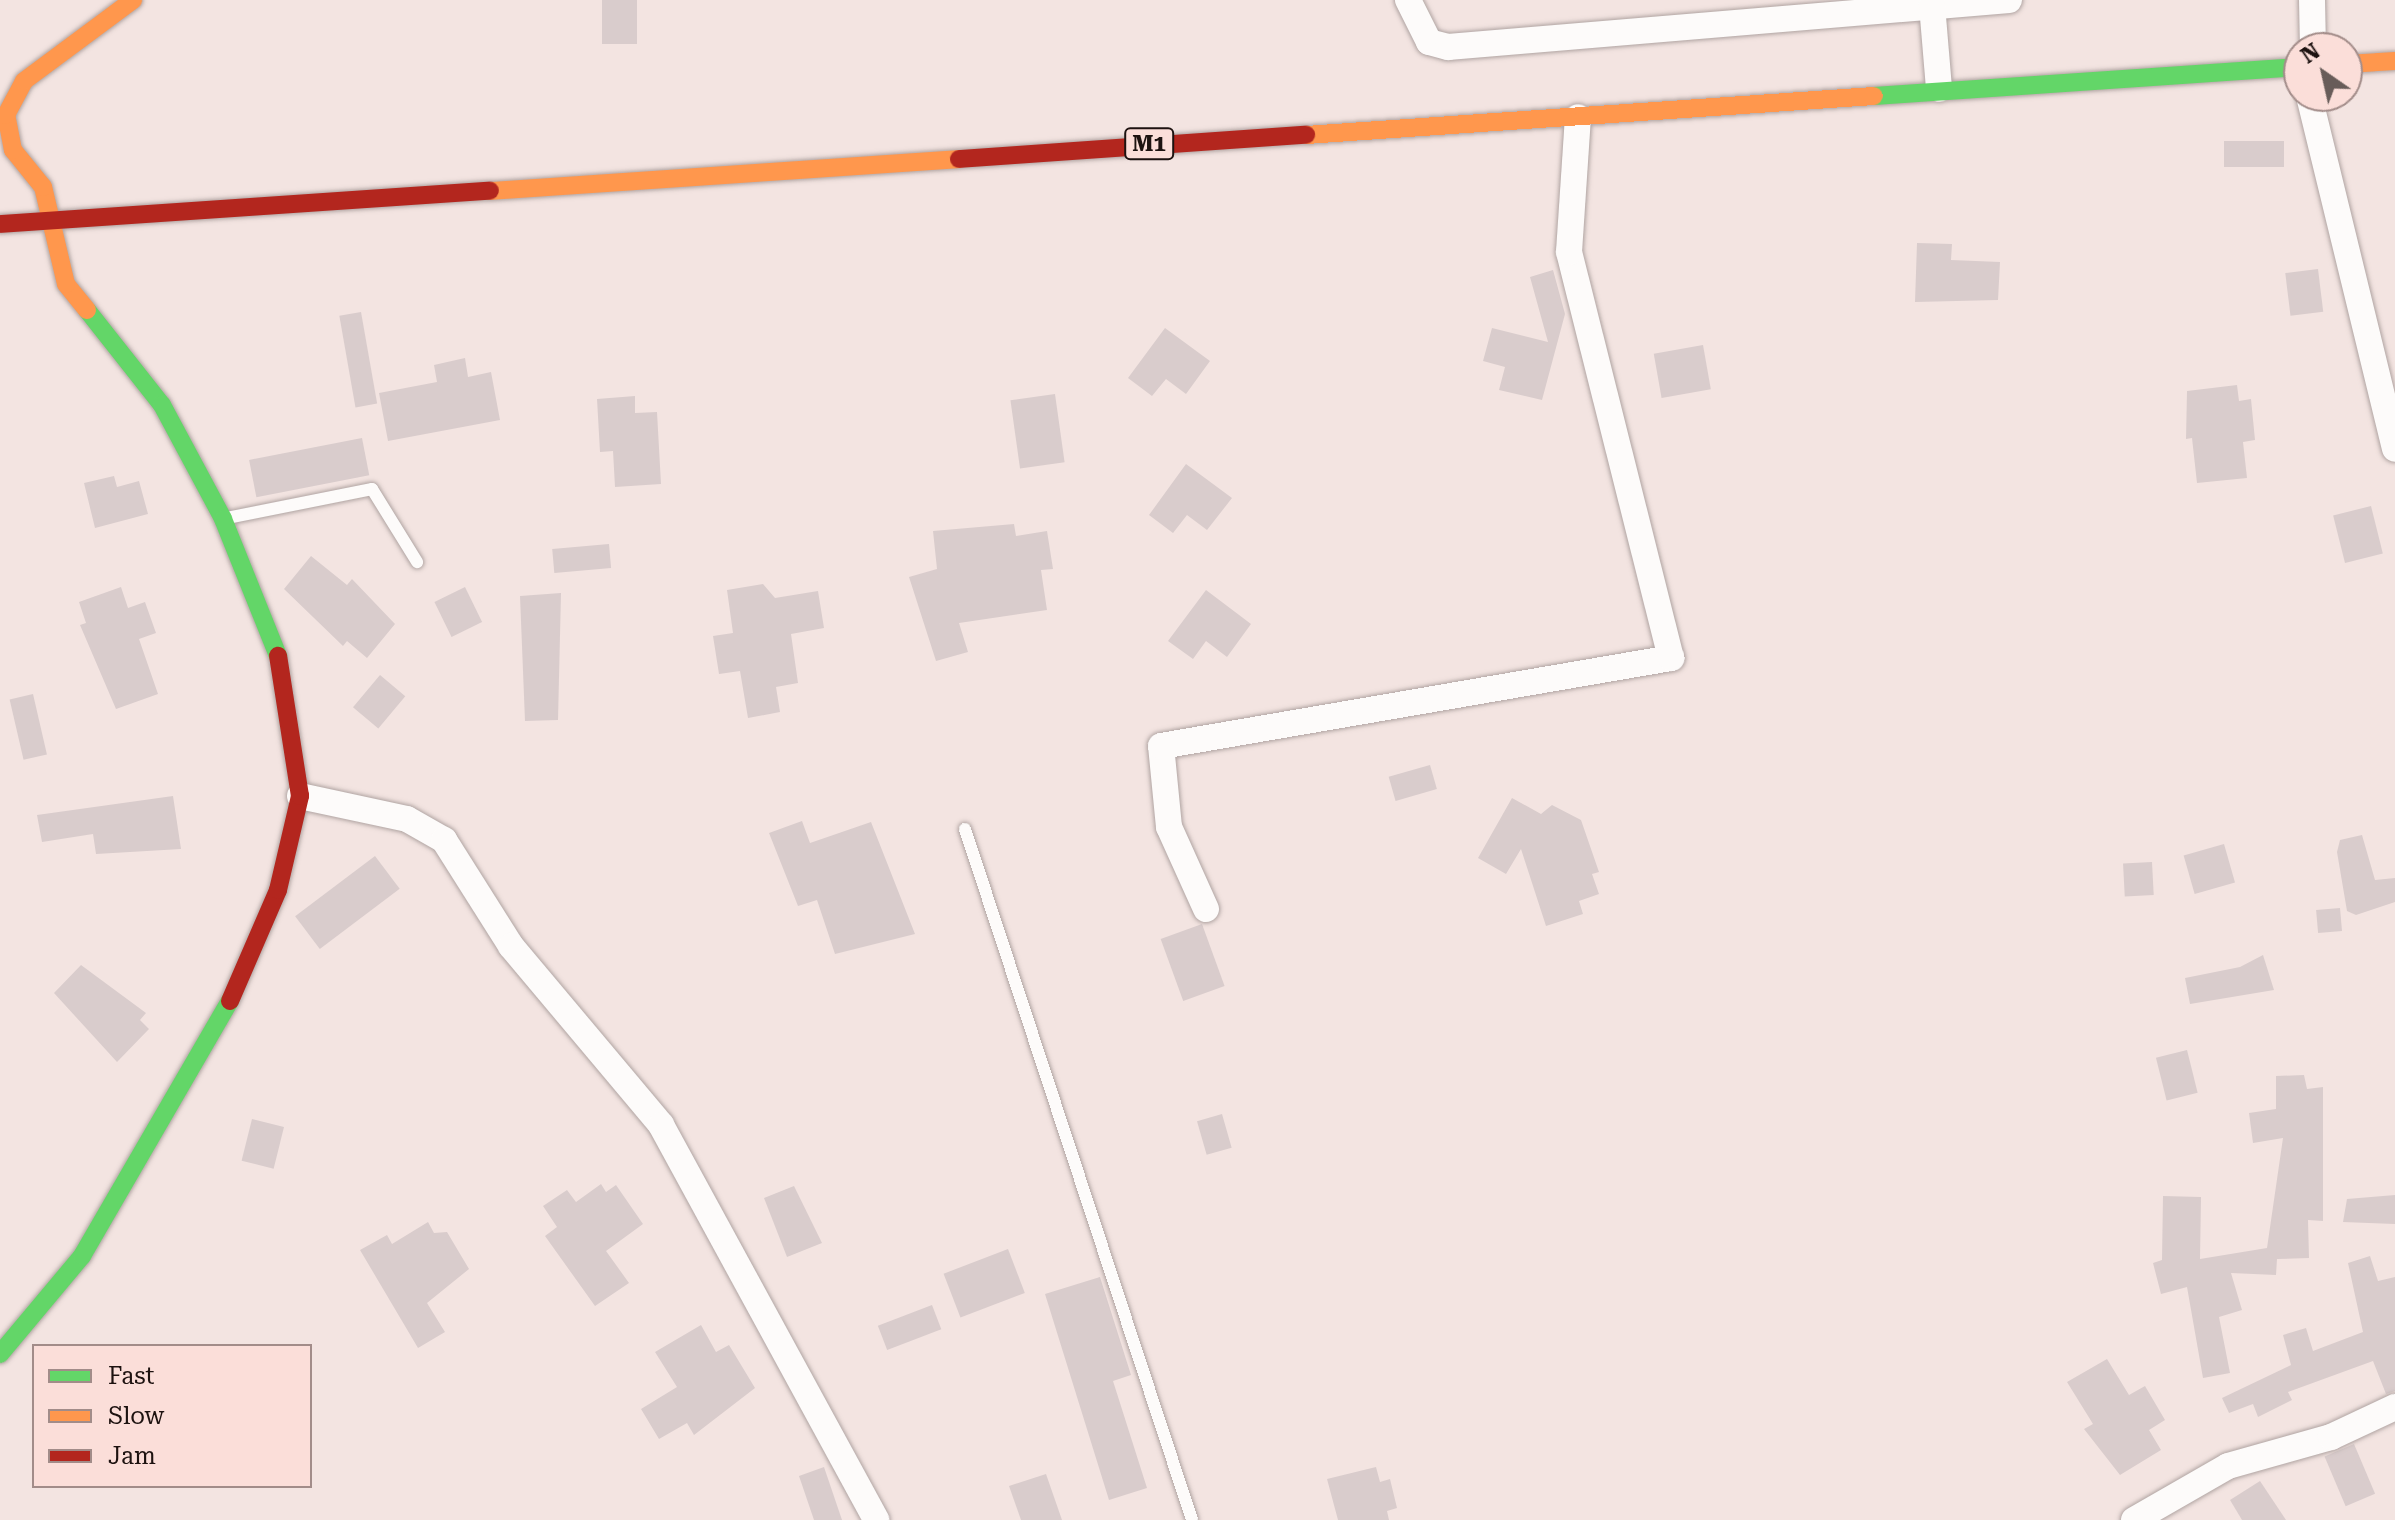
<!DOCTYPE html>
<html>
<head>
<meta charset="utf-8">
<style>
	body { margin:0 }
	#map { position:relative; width:2395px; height:1520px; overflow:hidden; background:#f3e4e1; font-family:"Roboto Serif",serif }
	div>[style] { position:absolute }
	.building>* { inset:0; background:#d9cccc; transform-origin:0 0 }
	.roads { filter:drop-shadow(0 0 2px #b0a4a2) drop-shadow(0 0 2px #b0a4a2) }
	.lane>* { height:12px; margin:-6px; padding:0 6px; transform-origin:6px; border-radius:6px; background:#fdfbfa }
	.street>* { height:26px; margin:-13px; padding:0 13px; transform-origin:13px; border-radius:13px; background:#fdfbfa }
	.fast>* { height:18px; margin:-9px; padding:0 9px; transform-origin:9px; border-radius:9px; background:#63d668 }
	.slow>* { height:18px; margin:-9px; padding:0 9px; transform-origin:9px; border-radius:9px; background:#ff974d }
	.jam>* { height:18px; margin:-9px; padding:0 9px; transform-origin:9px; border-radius:9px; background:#b3261e }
	span { translate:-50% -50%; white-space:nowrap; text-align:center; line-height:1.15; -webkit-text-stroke:6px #fbded9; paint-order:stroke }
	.shield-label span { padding:2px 6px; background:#fbded9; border:2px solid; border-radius:6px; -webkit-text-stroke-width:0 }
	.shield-label { font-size:22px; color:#1d1210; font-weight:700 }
	.legend { position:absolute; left:32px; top:1344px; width:280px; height:144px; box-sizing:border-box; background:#fbded9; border:2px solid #a28c89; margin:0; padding:10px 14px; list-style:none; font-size:24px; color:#1d1210 }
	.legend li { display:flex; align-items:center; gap:16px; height:40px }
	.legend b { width:40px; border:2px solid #a28c89 }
	.north { position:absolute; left:2283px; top:32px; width:80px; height:80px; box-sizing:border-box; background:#fbded9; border:2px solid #a28c89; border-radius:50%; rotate:326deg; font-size:22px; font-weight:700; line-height:32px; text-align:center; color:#1d1210 }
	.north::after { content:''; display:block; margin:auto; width:28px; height:36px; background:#685c59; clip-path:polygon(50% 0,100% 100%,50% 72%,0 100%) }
</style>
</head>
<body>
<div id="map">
	<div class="building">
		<div style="left:602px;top:0;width:35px;height:44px"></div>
		<div style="left:2284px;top:141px;width:26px;height:60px;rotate:90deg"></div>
		<div style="clip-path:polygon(1917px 243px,1952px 244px,1951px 260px,2000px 262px,1998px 300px,1915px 302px)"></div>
		<div style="left:2318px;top:269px;width:43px;height:33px;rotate:83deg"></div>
		<div style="clip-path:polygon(1553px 270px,1565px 314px,1542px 400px,1499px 390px,1505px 367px,1483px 361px,1492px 328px,1548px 342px,1530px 277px)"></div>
		<div style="left:361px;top:312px;width:93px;height:22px;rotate:80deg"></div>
		<div style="clip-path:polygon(1165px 328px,1210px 361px,1186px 394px,1166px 379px,1152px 396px,1128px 378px)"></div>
		<div style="left:1703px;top:345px;width:45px;height:50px;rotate:80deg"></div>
		<div style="clip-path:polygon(465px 358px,468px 377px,491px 372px,500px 420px,388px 441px,379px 393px,437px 382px,434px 365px)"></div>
		<div style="clip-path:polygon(2237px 385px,2239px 401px,2251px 399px,2255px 440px,2243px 442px,2247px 478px,2197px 483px,2192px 438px,2186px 439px,2187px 391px)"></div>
		<div style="left:1055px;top:394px;width:69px;height:45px;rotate:82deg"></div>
		<div style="clip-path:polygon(635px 396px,635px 413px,657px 412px,661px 484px,615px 487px,613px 451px,600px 452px,597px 399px)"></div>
		<div style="left:362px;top:438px;width:38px;height:115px;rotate:79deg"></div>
		<div style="clip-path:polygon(1186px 464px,1232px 498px,1207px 530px,1187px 515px,1173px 533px,1149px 515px)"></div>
		<div style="clip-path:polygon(114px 476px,117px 487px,139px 481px,148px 514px,95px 528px,84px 483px)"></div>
		<div style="left:2371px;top:506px;width:49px;height:39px;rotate:76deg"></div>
		<div style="clip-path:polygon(1014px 524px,1016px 536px,1047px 531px,1053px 569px,1041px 570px,1047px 610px,959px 623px,968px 652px,936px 661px,909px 577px,937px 569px,933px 531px)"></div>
		<div style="left:609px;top:544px;width:24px;height:57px;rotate:85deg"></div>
		<div style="clip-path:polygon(311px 556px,347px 585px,352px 579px,395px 624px,367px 658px,347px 641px,343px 646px,284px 589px)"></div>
		<div style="clip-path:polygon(763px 584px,775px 598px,818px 591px,824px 628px,791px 634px,798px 683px,776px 687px,780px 712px,748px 718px,740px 671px,719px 674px,713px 636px,733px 633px,727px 590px)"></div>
		<div style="clip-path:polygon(121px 587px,128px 608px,145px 602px,156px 633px,139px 639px,158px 694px,116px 709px,80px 625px,86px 623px,79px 602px)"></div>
		<div style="left:465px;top:587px;width:39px;height:34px;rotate:64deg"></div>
		<div style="clip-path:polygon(1206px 590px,1251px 624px,1227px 657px,1206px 641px,1193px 659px,1168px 641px)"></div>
		<div style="clip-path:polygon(561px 593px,558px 720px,525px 721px,520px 596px)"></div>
		<div style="left:380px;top:675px;width:33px;height:42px;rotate:40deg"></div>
		<div style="left:33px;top:694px;width:62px;height:24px;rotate:77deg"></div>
		<div style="left:1430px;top:765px;width:25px;height:43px;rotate:74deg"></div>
		<div style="clip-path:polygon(173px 796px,181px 849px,96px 854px,93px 834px,42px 842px,37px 815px)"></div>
		<div style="clip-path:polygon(1512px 798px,1541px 814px,1552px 805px,1581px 820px,1599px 872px,1592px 874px,1599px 894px,1579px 901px,1583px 914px,1546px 926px,1521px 849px,1506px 874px,1478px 858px)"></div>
		<div style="clip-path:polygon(802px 821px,810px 843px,871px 822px,915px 934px,835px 954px,817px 900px,798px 906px,769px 833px)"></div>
		<div style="clip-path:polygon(2362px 835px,2375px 880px,2395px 878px,2395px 902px,2356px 915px,2347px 911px,2337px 852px,2340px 840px)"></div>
		<div style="left:2224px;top:844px;width:40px;height:42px;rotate:74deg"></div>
		<div style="left:375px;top:856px;width:41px;height:100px;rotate:53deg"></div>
		<div style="left:2152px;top:862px;width:33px;height:29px;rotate:87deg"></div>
		<div style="left:2340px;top:908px;width:23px;height:24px;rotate:85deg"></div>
		<div style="left:1202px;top:924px;width:66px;height:44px;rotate:70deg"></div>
		<div style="clip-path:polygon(2263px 955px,2274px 990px,2190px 1004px,2185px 978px,2240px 967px)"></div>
		<div style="clip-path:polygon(81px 965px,146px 1013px,140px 1020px,149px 1029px,117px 1062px,54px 993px)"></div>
		<div style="left:2187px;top:1050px;width:44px;height:32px;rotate:76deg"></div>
		<div style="clip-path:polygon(2304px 1075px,2307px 1089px,2323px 1087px,2323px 1221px,2308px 1220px,2309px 1258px,2277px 1259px,2276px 1275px,2231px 1273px,2242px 1310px,2219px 1317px,2230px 1373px,2203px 1378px,2187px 1287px,2161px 1294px,2153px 1263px,2162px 1260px,2163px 1196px,2201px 1197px,2200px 1259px,2267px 1248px,2283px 1138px,2253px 1143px,2249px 1113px,2276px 1109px,2276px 1076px)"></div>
		<div style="left:1222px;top:1114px;width:35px;height:26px;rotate:74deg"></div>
		<div style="left:252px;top:1119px;width:33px;height:43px;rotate:14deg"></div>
		<div style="clip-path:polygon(601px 1184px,606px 1192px,616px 1185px,643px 1224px,606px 1251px,629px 1283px,595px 1306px,545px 1236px,557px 1227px,543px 1206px,567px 1190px,576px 1202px)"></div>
		<div style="clip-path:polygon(794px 1186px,822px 1243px,787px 1257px,764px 1198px)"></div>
		<div style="clip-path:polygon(2395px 1195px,2395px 1224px,2343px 1222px,2347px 1199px)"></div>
		<div style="clip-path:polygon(428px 1222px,434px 1233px,447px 1232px,469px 1269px,427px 1303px,445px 1332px,418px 1348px,360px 1250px,387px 1235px,392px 1244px)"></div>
		<div style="left:1008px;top:1249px;width:47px;height:69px;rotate:69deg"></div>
		<div style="clip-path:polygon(2370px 1256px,2378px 1281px,2395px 1277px,2395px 1391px,2386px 1394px,2373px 1361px,2288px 1392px,2292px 1400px,2258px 1417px,2253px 1404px,2229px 1413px,2222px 1398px,2291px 1365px,2283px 1335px,2306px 1328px,2313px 1351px,2363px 1332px,2348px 1263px)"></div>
		<div style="clip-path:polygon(1100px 1277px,1131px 1375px,1113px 1381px,1147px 1488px,1109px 1500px,1045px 1294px)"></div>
		<div style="left:932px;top:1305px;width:26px;height:58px;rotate:69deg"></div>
		<div style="clip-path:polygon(701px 1325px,716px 1352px,729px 1345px,755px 1388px,694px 1435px,687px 1423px,659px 1439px,641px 1409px,677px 1387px,655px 1352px)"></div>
		<div style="clip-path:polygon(2107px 1359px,2129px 1395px,2145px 1386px,2165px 1420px,2149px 1430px,2161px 1450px,2120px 1475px,2084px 1429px,2093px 1424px,2067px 1382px)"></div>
		<div style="left:2354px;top:1444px;width:54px;height:32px;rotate:67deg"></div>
		<div style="clip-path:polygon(824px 1467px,842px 1520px,814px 1520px,799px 1476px)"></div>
		<div style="clip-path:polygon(1376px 1467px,1380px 1482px,1390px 1479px,1397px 1508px,1387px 1511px,1389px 1520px,1338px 1520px,1327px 1479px)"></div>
		<div style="clip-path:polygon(1046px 1474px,1062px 1520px,1021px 1520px,1009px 1486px)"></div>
		<div style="clip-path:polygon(2260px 1481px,2286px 1520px,2242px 1520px,2230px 1500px)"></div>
	</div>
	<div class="roads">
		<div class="lane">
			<div style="left:227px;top:518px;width:148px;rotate:-11.3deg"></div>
			<div style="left:372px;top:489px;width:86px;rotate:58.3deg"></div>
			<div style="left:965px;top:829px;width:727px;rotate:71.81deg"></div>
		</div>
		<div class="street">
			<div style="left:1408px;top:0;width:47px;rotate:63.4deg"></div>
			<div style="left:1429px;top:42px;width:20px;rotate:15deg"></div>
			<div style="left:1448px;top:47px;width:563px;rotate:-4.79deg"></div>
			<div style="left:2312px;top:0;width:48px;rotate:88.8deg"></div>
			<div style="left:1932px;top:5px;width:84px;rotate:85.2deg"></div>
			<div style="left:2309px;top:96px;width:363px;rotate:76.3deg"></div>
			<div style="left:300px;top:796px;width:109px;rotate:12.1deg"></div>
			<div style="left:407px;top:819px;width:43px;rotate:29.6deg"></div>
			<div style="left:444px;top:840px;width:125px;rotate:57.7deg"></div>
			<div style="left:511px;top:946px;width:234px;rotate:50deg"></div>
			<div style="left:661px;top:1125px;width:450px;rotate:61.4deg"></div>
			<div style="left:1206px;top:909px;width:90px;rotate:-114.3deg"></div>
			<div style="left:1169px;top:827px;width:81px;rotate:-95.6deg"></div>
			<div style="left:1161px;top:746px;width:518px;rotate:-9.79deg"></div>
			<div style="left:1671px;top:658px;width:419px;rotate:-104.1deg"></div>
			<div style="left:1569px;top:252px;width:135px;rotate:-86.2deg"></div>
			<div style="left:2134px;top:1520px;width:108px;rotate:-29.9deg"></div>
			<div style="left:2228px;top:1466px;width:107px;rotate:-15.7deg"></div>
			<div style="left:2331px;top:1437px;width:71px;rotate:-25.1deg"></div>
		</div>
		<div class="fast">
			<div style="left:1874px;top:96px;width:426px;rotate:-3.9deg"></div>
			<div style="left:87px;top:310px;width:121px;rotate:51.7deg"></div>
			<div style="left:162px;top:405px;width:129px;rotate:61.8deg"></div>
			<div style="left:223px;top:519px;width:148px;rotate:68.1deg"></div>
			<div style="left:0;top:1354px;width:128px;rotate:-50.1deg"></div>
			<div style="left:82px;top:1256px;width:295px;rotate:-59.9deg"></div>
		</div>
		<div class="slow">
			<div style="left:2347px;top:64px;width:48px;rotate:-3.6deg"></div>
			<div style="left:1306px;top:135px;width:569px;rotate:-3.93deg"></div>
			<div style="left:490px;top:191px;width:470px;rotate:-3.9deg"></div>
			<div style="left:87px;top:310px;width:33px;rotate:-129deg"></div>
			<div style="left:66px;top:284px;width:100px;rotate:-103.3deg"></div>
			<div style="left:43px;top:187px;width:48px;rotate:-129deg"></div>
			<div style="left:13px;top:150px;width:36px;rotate:-101deg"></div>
			<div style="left:6px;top:115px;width:38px;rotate:-62deg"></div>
			<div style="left:24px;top:81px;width:136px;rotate:-36.6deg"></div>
		</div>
		<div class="jam">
			<div style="left:959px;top:159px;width:348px;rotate:-4deg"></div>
			<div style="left:0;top:224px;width:491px;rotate:-3.9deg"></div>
			<div style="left:230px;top:1001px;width:121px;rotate:-66.6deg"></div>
			<div style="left:278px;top:890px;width:97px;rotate:-76.8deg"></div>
			<div style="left:300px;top:796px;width:142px;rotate:-98.9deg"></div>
		</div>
	</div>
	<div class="shield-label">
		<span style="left:1149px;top:144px">M1</span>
	</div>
	<ul class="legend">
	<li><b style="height:10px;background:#63d668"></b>Fast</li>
	<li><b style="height:10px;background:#ff974d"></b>Slow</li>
	<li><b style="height:10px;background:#b3261e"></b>Jam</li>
	</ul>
	<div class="north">N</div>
</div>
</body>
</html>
